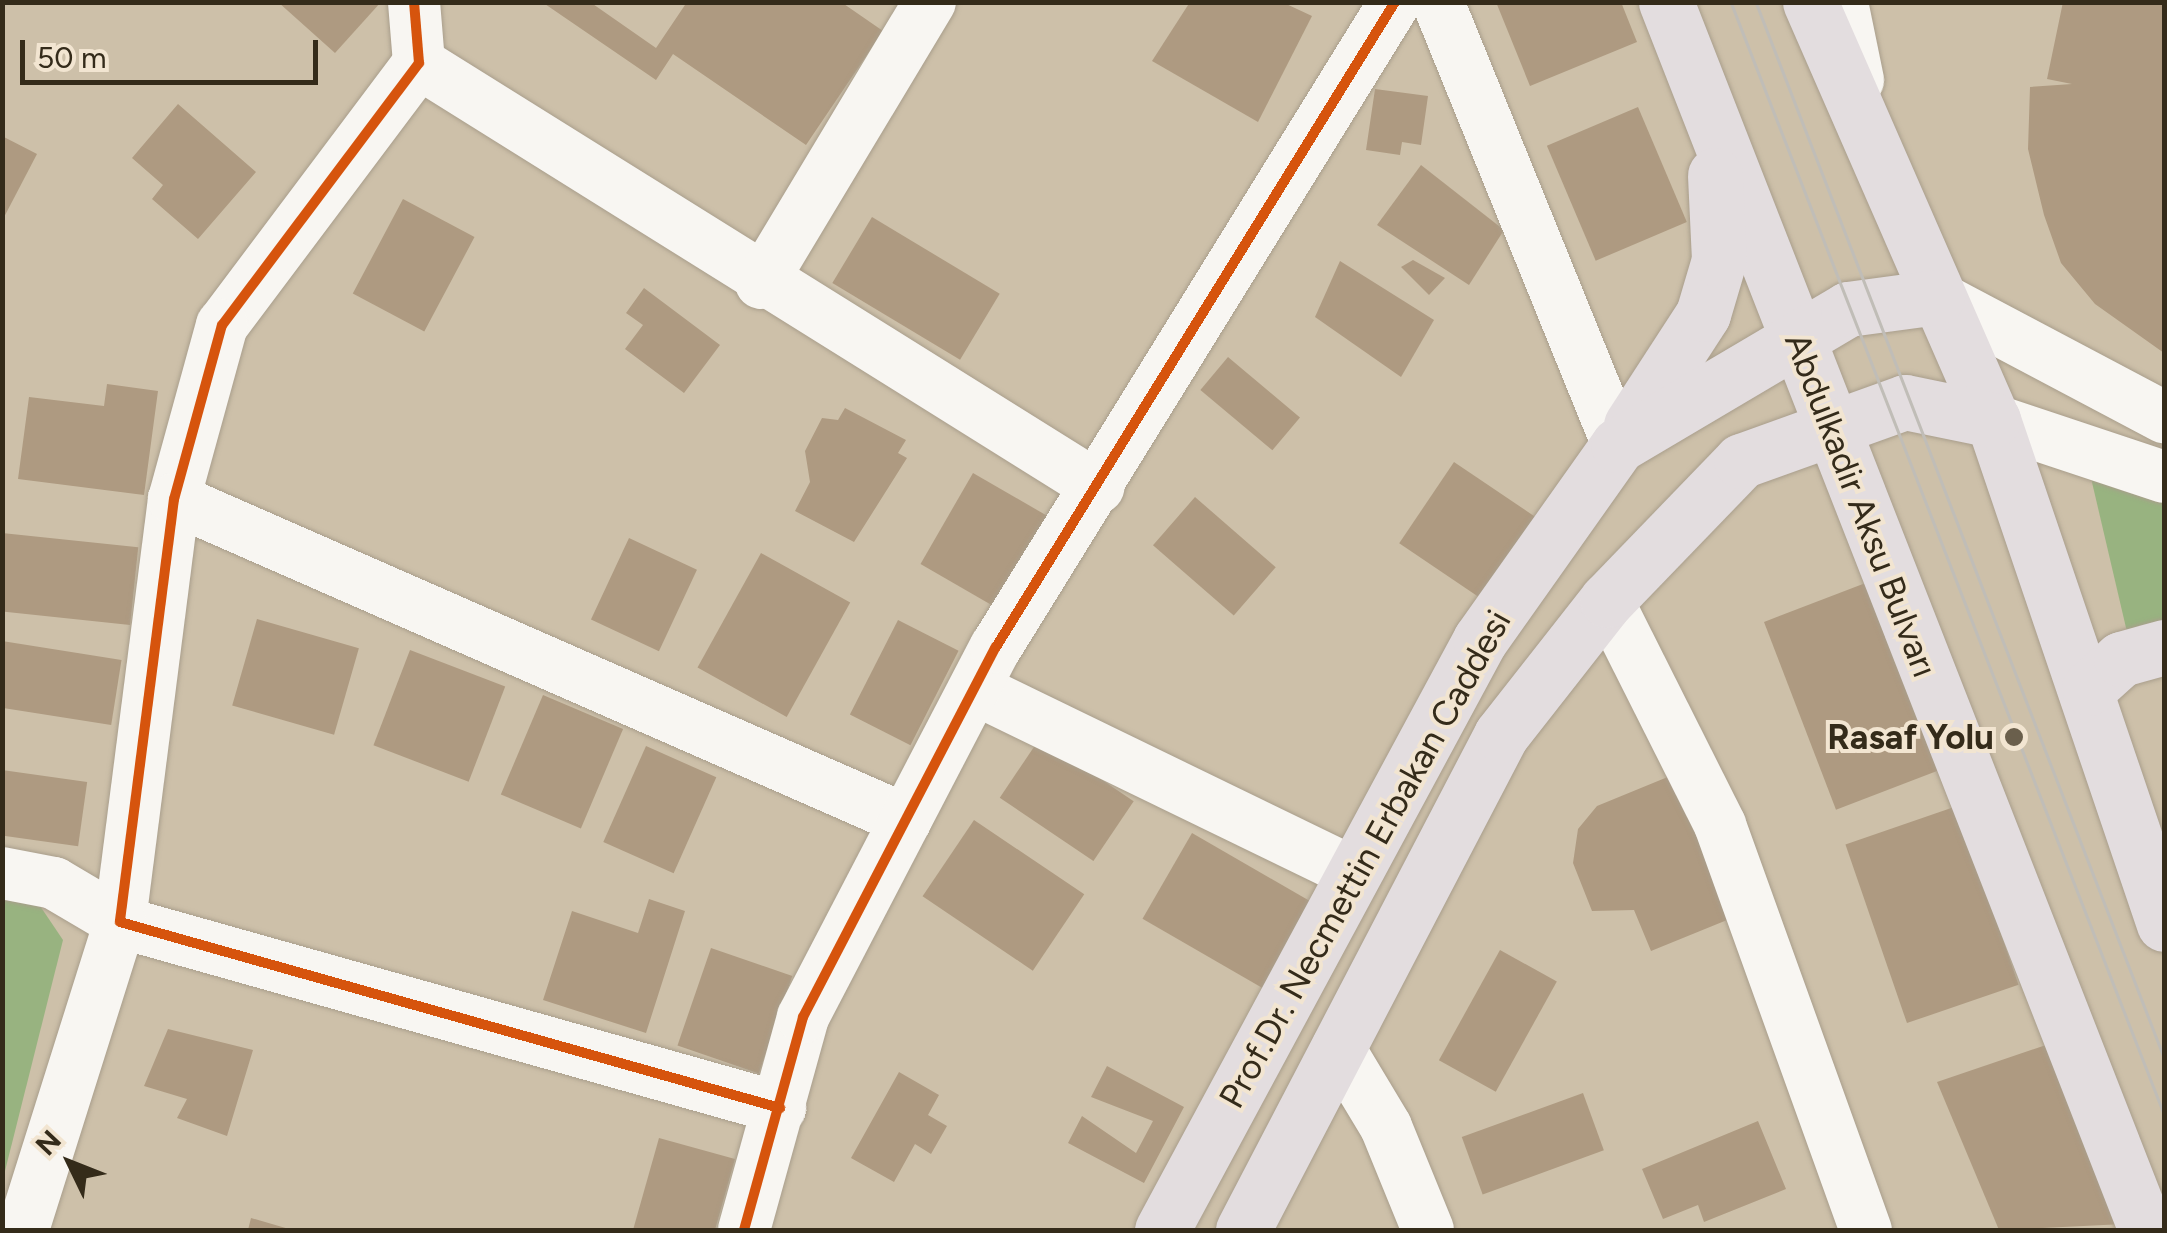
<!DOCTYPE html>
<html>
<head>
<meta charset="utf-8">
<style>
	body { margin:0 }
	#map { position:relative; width:2167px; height:1233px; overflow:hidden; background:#cdc0a9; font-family:Figtree,sans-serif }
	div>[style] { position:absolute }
	.green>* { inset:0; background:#98b380 }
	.building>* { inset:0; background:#ae9a81; transform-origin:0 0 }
	.roads { filter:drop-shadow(0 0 2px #a99e8c) drop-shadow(0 0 2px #a99e8c) }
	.minor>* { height:52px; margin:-26px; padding:0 26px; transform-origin:26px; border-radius:26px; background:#f8f6f2 }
	.major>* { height:55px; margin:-27.5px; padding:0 27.5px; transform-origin:27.5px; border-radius:27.5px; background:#e3dddf }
	.tram>* { height:2.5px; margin:-1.25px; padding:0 1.25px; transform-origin:1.25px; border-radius:1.25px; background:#c0bdb7 }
	.cycleway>* { height:10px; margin:-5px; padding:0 5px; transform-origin:5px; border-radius:5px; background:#d6540d }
	.dots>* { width:28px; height:28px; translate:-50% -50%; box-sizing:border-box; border:5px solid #f2e5d1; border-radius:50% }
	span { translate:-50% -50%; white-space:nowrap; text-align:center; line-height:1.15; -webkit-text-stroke:8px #f2e5d1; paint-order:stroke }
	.street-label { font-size:35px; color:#342b1a }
	.poi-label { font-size:35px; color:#342b1a; font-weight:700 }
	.right { translate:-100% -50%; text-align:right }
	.frame { position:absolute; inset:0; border:5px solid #342b1a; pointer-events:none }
	.north { position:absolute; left:20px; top:1113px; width:100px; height:100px; -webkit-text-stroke:8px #f2e5d1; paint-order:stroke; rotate:313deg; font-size:28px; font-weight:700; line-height:40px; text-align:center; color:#342b1a }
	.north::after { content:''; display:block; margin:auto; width:35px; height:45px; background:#342b1a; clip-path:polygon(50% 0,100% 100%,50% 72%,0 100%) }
	.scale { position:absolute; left:20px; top:40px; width:298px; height:45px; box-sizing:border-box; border:5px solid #342b1a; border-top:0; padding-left:12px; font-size:30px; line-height:35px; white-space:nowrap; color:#342b1a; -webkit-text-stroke:8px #f2e5d1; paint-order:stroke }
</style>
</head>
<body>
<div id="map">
	<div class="green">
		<div style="clip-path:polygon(2091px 478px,2164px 496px,2164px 628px,2127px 632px)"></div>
		<div style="clip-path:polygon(3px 885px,28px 888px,63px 940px,3px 1179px)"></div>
	</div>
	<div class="building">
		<div style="clip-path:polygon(278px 2px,381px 2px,335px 53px)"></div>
		<div style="clip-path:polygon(542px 2px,590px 2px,656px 48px,687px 2px,841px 2px,883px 31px,806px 145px,673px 54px,656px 80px)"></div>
		<div style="clip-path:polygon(1190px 2px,1282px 2px,1312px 16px,1258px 122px,1152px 61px)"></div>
		<div style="clip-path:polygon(1496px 2px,1621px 2px,1637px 42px,1530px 86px)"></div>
		<div style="clip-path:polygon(2063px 2px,2164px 2px,2164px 353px,2095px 304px,2061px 263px,2044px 215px,2028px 149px,2030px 87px,2072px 84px,2047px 79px)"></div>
		<div style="clip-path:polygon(1375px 89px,1428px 96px,1421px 145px,1402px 142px,1400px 155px,1366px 150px)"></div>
		<div style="clip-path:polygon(178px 104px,256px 172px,198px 239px,152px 199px,163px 185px,132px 158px)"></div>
		<div style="left:1638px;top:107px;width:125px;height:99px;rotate:67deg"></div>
		<div style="clip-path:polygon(2px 136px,37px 154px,2px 221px)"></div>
		<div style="clip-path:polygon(1421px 165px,1504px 230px,1469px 285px,1377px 225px)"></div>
		<div style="left:403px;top:199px;width:81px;height:107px;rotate:28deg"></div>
		<div style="left:872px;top:217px;width:149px;height:77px;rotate:31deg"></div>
		<div style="clip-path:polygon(1413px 260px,1445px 278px,1429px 295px,1401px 267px)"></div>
		<div style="clip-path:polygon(1340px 261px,1434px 320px,1401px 377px,1315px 317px)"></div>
		<div style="clip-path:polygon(644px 288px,720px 345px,684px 393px,625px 349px,643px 325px,626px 313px)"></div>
		<div style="left:1228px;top:357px;width:94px;height:43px;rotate:40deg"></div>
		<div style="clip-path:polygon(107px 384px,158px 391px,144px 495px,18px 479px,29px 397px,104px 406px)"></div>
		<div style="clip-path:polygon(845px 408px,906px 440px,898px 453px,907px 458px,854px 542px,795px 511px,810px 482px,805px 451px,822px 418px,838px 420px)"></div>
		<div style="left:1454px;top:462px;width:112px;height:98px;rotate:34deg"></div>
		<div style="left:973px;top:473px;width:101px;height:105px;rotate:30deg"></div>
		<div style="left:1195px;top:497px;width:107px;height:64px;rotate:41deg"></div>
		<div style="left:2px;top:533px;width:137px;height:78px;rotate:6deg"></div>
		<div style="left:629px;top:538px;width:75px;height:90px;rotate:25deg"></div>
		<div style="left:761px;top:553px;width:102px;height:131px;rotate:29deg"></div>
		<div style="left:1876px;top:579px;width:201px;height:120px;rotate:69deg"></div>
		<div style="left:257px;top:619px;width:106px;height:90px;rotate:16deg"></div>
		<div style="left:898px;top:620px;width:68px;height:106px;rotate:27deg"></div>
		<div style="left:2px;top:641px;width:121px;height:66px;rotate:9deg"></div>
		<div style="left:410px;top:650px;width:102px;height:102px;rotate:21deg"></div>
		<div style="left:543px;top:695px;width:87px;height:108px;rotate:23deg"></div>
		<div style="left:1040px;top:738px;width:113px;height:72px;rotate:34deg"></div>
		<div style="left:646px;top:746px;width:77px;height:105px;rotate:24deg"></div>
		<div style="left:2px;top:770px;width:86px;height:65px;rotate:8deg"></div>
		<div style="clip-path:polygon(1675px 774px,1732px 918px,1651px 951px,1634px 910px,1592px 911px,1573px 863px,1578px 829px,1597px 806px)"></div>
		<div style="left:1957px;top:806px;width:189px;height:118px;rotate:71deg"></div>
		<div style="left:974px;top:820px;width:133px;height:92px;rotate:34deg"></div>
		<div style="left:1192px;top:833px;width:147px;height:99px;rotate:30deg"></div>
		<div style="clip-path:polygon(649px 899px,685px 911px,646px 1033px,543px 1000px,572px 911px,638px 933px)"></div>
		<div style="left:711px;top:948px;width:86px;height:103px;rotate:19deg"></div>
		<div style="left:1500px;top:950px;width:65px;height:126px;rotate:29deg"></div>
		<div style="clip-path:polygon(168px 1029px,253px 1050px,227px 1136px,177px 1118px,187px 1099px,144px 1086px)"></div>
		<div style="clip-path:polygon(2052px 1043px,2124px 1224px,1999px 1230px,1937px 1082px)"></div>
		<div style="clip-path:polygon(1107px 1066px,1184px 1107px,1144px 1183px,1068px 1143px,1082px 1116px,1136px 1153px,1153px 1121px,1091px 1097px)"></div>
		<div style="clip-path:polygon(899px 1072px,939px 1095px,928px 1115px,947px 1126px,931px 1154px,915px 1144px,894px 1182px,851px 1158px)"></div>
		<div style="left:1583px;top:1093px;width:61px;height:129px;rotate:70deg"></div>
		<div style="clip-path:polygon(1758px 1121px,1786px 1189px,1704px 1222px,1698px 1205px,1663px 1219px,1642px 1169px)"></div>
		<div style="clip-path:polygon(659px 1138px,735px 1159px,715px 1230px,633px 1230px)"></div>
		<div style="clip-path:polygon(251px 1218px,289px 1229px,289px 1230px,248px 1230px)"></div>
	</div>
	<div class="roads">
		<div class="minor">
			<div style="left:414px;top:2px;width:61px;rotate:85.3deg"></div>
			<div style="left:419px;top:63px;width:328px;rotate:126.9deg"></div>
			<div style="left:222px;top:325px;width:180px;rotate:105.4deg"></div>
			<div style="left:174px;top:499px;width:426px;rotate:97.3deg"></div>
			<div style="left:120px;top:922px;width:686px;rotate:15.74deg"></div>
			<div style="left:1438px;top:2px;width:478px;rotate:67.9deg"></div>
			<div style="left:1842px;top:2px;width:80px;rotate:78.4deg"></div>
			<div style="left:419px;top:63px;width:801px;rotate:31.98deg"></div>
			<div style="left:761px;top:283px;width:328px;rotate:-59deg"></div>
			<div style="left:1937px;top:297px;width:257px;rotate:27.9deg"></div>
			<div style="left:1993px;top:420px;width:180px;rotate:18.4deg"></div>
			<div style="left:174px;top:499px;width:799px;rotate:23.68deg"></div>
			<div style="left:1607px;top:600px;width:252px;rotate:63.3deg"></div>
			<div style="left:1720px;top:825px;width:431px;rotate:70.2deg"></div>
			<div style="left:975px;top:689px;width:419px;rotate:25.9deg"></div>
			<div style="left:2px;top:873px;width:53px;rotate:10.9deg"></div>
			<div style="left:54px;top:883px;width:77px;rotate:30.6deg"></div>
			<div style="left:120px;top:922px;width:323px;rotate:107.5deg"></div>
			<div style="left:1338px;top:1047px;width:93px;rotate:59deg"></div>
			<div style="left:1386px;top:1127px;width:111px;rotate:67.8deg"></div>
			<div style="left:744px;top:1230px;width:221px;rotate:-74.5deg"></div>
			<div style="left:803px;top:1017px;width:417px;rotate:-62.5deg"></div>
			<div style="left:996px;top:647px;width:758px;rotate:-58.26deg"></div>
		</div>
		<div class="major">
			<div style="left:1666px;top:2px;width:1318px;rotate:68.65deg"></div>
			<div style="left:1810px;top:2px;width:456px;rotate:66.4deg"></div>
			<div style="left:1993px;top:420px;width:532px;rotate:71.26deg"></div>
			<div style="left:1631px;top:425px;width:132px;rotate:-57deg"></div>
			<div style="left:1703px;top:314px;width:56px;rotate:-73.5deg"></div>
			<div style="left:1719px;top:260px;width:85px;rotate:-92.7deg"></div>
			<div style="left:2089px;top:688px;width:43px;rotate:-42.2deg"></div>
			<div style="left:2121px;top:659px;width:45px;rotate:-15.6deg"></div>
			<div style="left:1162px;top:1230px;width:670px;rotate:-61.68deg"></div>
			<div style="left:1480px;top:640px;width:239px;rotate:-54.7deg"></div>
			<div style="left:1618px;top:445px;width:267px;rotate:-30.6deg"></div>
			<div style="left:1848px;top:309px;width:90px;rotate:-7.7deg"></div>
			<div style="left:1243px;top:1230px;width:558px;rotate:-62.47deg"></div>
			<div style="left:1501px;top:735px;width:172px;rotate:-51.9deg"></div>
			<div style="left:1607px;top:600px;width:193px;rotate:-46deg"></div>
			<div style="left:1741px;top:461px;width:174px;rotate:-19.8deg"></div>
			<div style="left:1905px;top:402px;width:90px;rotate:11.6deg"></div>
		</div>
	</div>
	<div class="tram">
		<div style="left:1731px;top:2px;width:1193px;rotate:68.72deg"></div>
		<div style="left:1756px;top:2px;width:1131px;rotate:68.86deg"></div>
	</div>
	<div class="cycleway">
		<div style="left:414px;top:2px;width:61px;rotate:85.3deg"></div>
		<div style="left:419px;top:63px;width:328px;rotate:126.9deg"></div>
		<div style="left:222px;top:325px;width:180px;rotate:105.4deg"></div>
		<div style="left:174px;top:499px;width:426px;rotate:97.3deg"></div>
		<div style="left:120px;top:922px;width:686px;rotate:15.74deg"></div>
		<div style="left:744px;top:1230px;width:221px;rotate:-74.5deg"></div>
		<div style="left:803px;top:1017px;width:417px;rotate:-62.5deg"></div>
		<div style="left:996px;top:647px;width:758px;rotate:-58.26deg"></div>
	</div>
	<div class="dots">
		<div style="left:2014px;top:737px;background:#6a5f4c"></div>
	</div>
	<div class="street-label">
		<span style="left:1861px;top:505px;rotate:69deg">Abdulkadir Aksu Bulvarı</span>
		<span style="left:1365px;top:859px;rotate:-61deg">Prof.Dr. Necmettin Erbakan Caddesi</span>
	</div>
	<div class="poi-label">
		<span class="right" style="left:1994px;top:737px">Rasaf Yolu</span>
	</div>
	<div class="frame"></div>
	<div class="north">N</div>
	<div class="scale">50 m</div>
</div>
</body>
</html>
